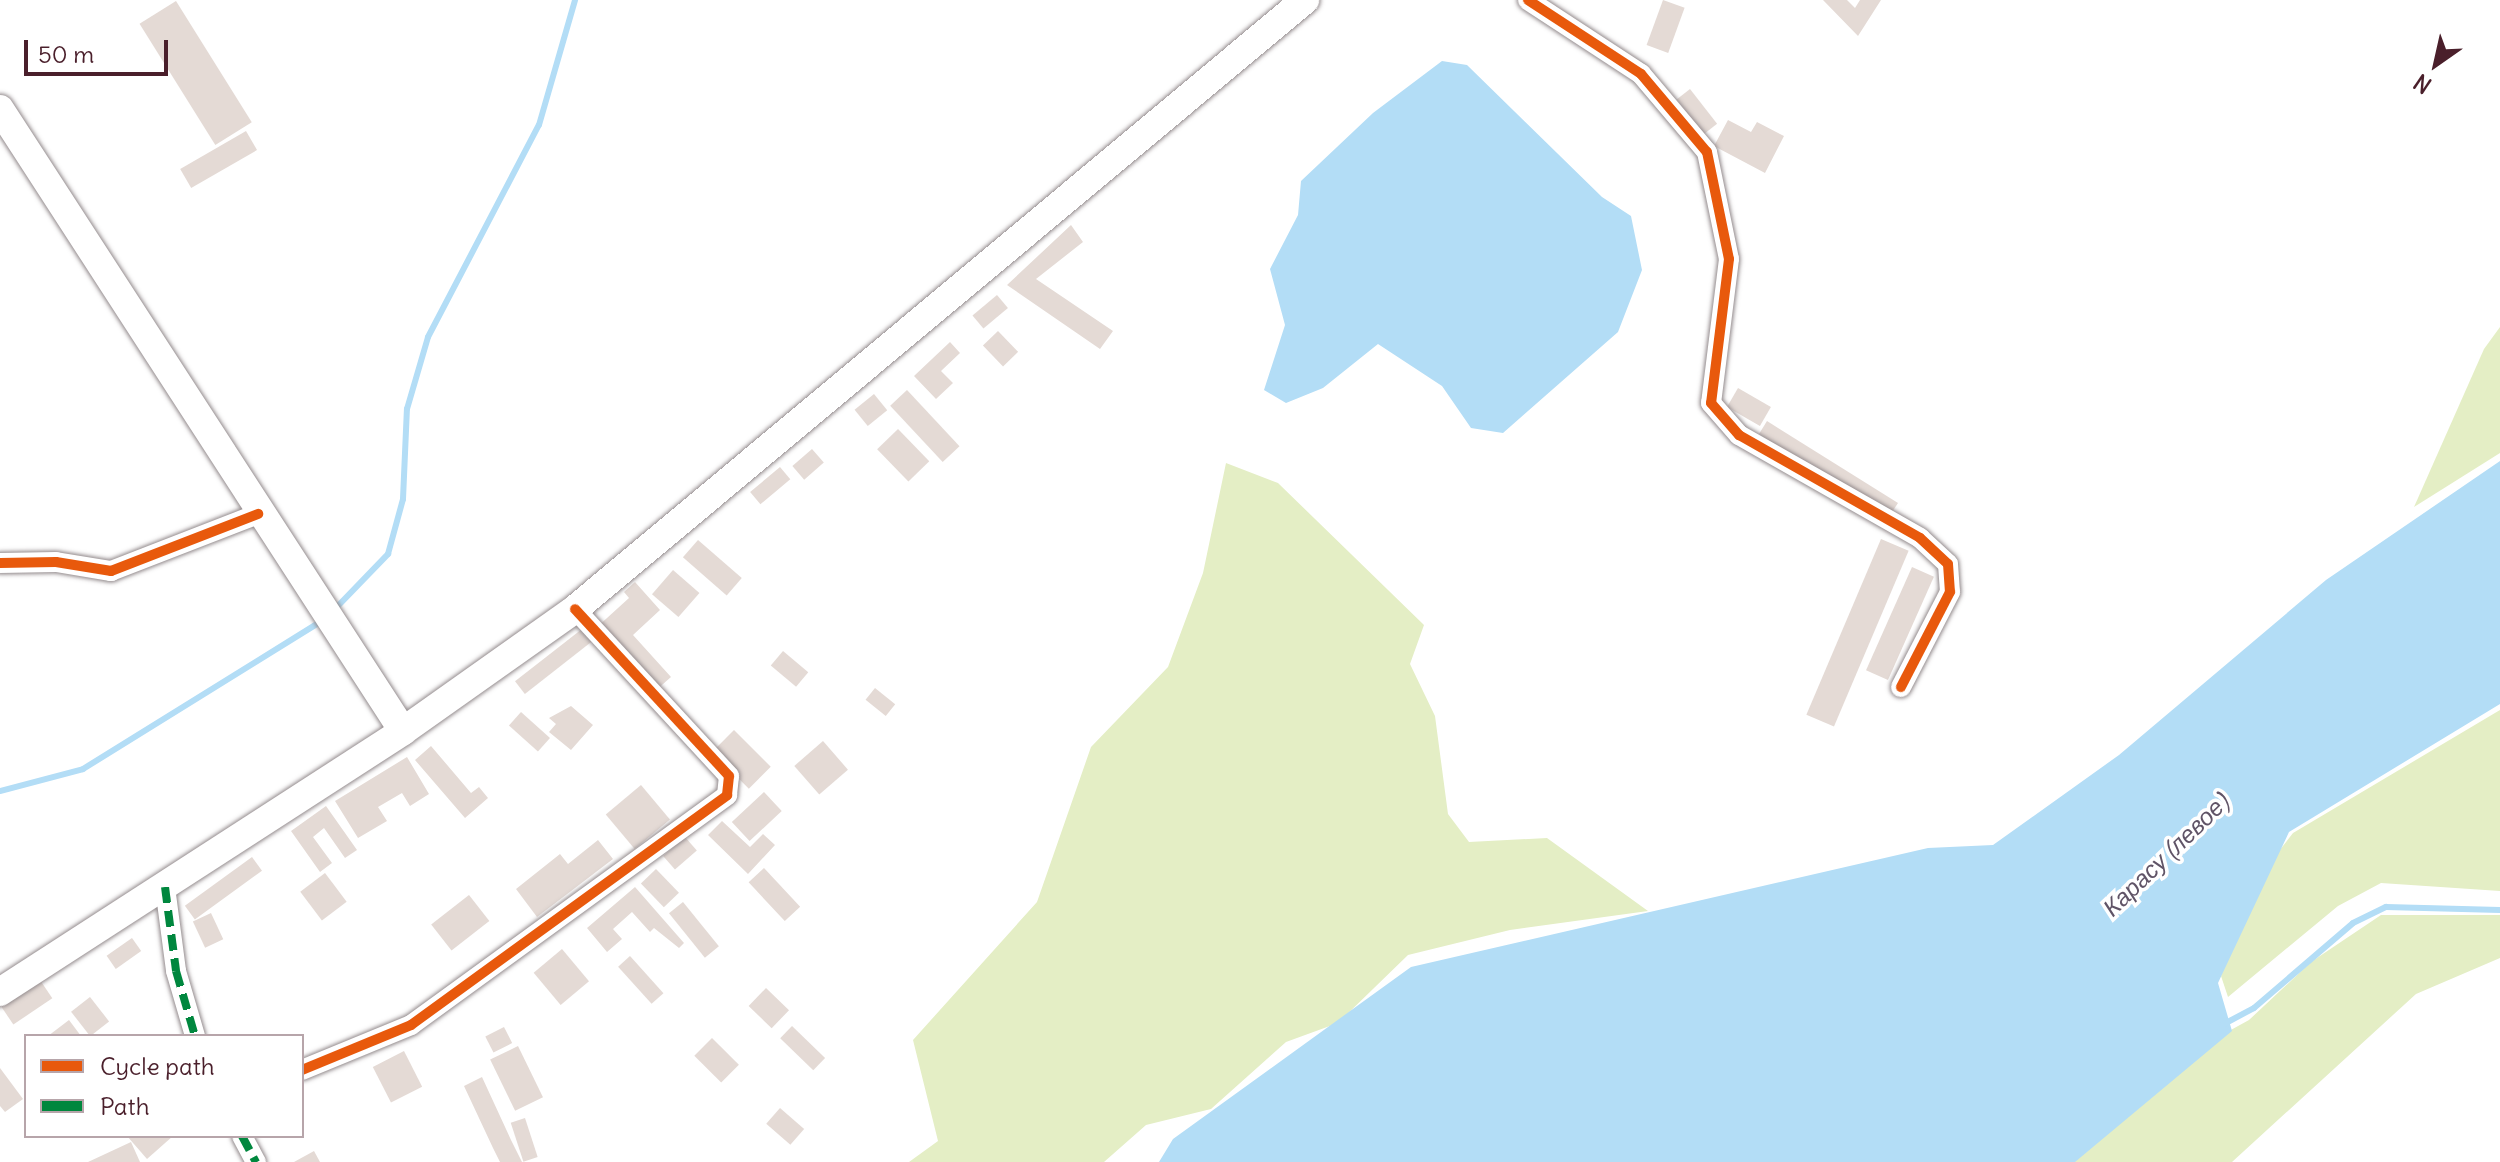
<!DOCTYPE html>
<html>
<head>
<meta charset="utf-8">
<style>
	body { margin:0 }
	#map { position:relative; width:2500px; height:1162px; overflow:hidden; background:#fff; font-family:Delius,sans-serif }
	div>[style] { position:absolute }
	.green>* { inset:0; background:#e4eec5 }
	.water>* { inset:0; background:#b3ddf6 }
	.stream>* { height:6px; margin:-3px; padding:0 3px; transform-origin:3px; border-radius:3px; background:#b3ddf6 }
	.building>* { inset:0; background:#e4dad5; transform-origin:0 0 }
	.roads { filter:drop-shadow(0 0 2px #948c8e) drop-shadow(0 0 2px #948c8e) }
	.street>* { height:20px; margin:-10px; padding:0 10px; transform-origin:10px; border-radius:10px; background:#fff }
	.secondary>* { height:28px; margin:-14px; padding:0 14px; transform-origin:14px; border-radius:14px; background:#fff }
	.quiet>* { height:8px; margin-top:-4px; transform-origin:0; background:repeating-linear-gradient(90deg,#00873e 0 16px,transparent 0 24px) }
	.cycleway>* { height:10px; margin:-5px; padding:0 5px; transform-origin:5px; border-radius:5px; background:#e8590c }
	span { translate:-50% -50%; white-space:nowrap; text-align:center; line-height:1.15; -webkit-text-stroke:7px #fff; paint-order:stroke }
	.water-label { font-size:24px; color:#605467; font-style:italic }
	.legend { position:absolute; left:24px; top:1034px; width:280px; height:104px; box-sizing:border-box; background:#fff; border:2px solid #b7a5aa; margin:0; padding:10px 14px; list-style:none; font-size:24px; color:#4a1f2b }
	.legend li { display:flex; align-items:center; gap:16px; height:40px }
	.legend b { width:40px; border:2px solid #b7a5aa }
	.north { position:absolute; left:2396px; top:24px; width:80px; height:80px; -webkit-text-stroke:6px #fff; paint-order:stroke; rotate:214deg; font-size:22px; font-weight:700; line-height:32px; text-align:center; color:#4a1f2b }
	.north::after { content:''; display:block; margin:auto; width:28px; height:36px; background:#4a1f2b; clip-path:polygon(50% 0,100% 100%,50% 72%,0 100%) }
	.scale { position:absolute; left:24px; top:40px; width:144px; height:36px; box-sizing:border-box; border:4px solid #4a1f2b; border-top:0; padding-left:10px; font-size:24px; line-height:28px; white-space:nowrap; color:#4a1f2b; -webkit-text-stroke:6px #fff; paint-order:stroke }
</style>
</head>
<body>
<div id="map">
	<div class="green">
		<div style="clip-path:polygon(2500px 327px,2500px 453px,2414px 507px,2484px 349px)"></div>
		<div style="clip-path:polygon(1226px 463px,1278px 483px,1424px 625px,1410px 664px,1435px 716px,1448px 814px,1469px 842px,1547px 838px,1648px 911px,1510px 930px,1408px 955px,1338px 1023px,1286px 1042px,1211px 1109px,1146px 1125px,1104px 1162px,909px 1162px,938px 1141px,913px 1040px,1037px 902px,1091px 747px,1168px 667px,1203px 573px)"></div>
		<div style="clip-path:polygon(2500px 710px,2500px 891px,2381px 883px,2338px 906px,2228px 997px,2221px 976px,2259px 877px,2293px 833px)"></div>
		<div style="clip-path:polygon(2381px 915px,2500px 915px,2500px 958px,2416px 994px,2232px 1162px,2062px 1162px,2198px 1048px,2249px 1020px,2311px 962px)"></div>
	</div>
	<div class="water">
		<div style="clip-path:polygon(1442px 61px,1467px 65px,1602px 197px,1631px 216px,1642px 270px,1618px 332px,1503px 433px,1471px 428px,1442px 386px,1378px 344px,1323px 388px,1286px 403px,1264px 390px,1285px 325px,1270px 269px,1298px 215px,1301px 181px,1373px 113px)"></div>
		<div style="clip-path:polygon(2500px 461px,2500px 704px,2289px 832px,2218px 983px,2232px 1031px,2075px 1162px,1159px 1162px,1173px 1139px,1411px 967px,1928px 848px,1993px 845px,2119px 755px,2326px 580px)"></div>
	</div>
	<div class="stream">
		<div style="left:334px;top:610px;width:78px;rotate:-46deg"></div>
		<div style="left:388px;top:554px;width:57px;rotate:-74.7deg"></div>
		<div style="left:403px;top:499px;width:90px;rotate:-87.5deg"></div>
		<div style="left:407px;top:409px;width:75px;rotate:-73.7deg"></div>
		<div style="left:428px;top:337px;width:239px;rotate:-62.4deg"></div>
		<div style="left:539px;top:125px;width:130px;rotate:-73.9deg"></div>
		<div style="left:0;top:791px;width:86px;rotate:-14.8deg"></div>
		<div style="left:83px;top:769px;width:282px;rotate:-31.8deg"></div>
		<div style="left:2222px;top:1025px;width:36px;rotate:-28deg"></div>
		<div style="left:2254px;top:1008px;width:130px;rotate:-40.6deg"></div>
		<div style="left:2353px;top:923px;width:37px;rotate:-26deg"></div>
		<div style="left:2386px;top:907px;width:114px;rotate:1.5deg"></div>
	</div>
	<div class="building">
		<div style="left:1663px;top:0;width:23px;height:48px;rotate:20deg"></div>
		<div style="clip-path:polygon(1823px 0,1847px 0,1855px 8px,1860px 0,1881px 0,1858px 36px)"></div>
		<div style="left:176px;top:1px;width:143px;height:43px;rotate:58deg"></div>
		<div style="left:1690px;top:89px;width:44px;height:17px;rotate:52deg"></div>
		<div style="clip-path:polygon(1728px 120px,1751px 132px,1757px 122px,1784px 136px,1765px 173px,1714px 146px)"></div>
		<div style="left:246px;top:131px;width:22px;height:76px;rotate:60deg"></div>
		<div style="clip-path:polygon(1071px 225px,1083px 242px,1036px 279px,1113px 331px,1100px 349px,1007px 285px)"></div>
		<div style="left:997px;top:295px;width:17px;height:32px;rotate:50deg"></div>
		<div style="left:998px;top:331px;width:29px;height:21px;rotate:46deg"></div>
		<div style="clip-path:polygon(950px 342px,960px 353px,941px 371px,953px 383px,936px 399px,914px 376px)"></div>
		<div style="left:1738px;top:388px;width:38px;height:22px;rotate:30deg"></div>
		<div style="left:907px;top:390px;width:77px;height:23px;rotate:47deg"></div>
		<div style="left:874px;top:394px;width:21px;height:25px;rotate:51deg"></div>
		<div style="clip-path:polygon(1767px 421px,1898px 503px,1886px 521px,1759px 434px)"></div>
		<div style="left:898px;top:429px;width:45px;height:29px;rotate:46deg"></div>
		<div style="left:812px;top:449px;width:18px;height:26px;rotate:49deg"></div>
		<div style="left:780px;top:467px;width:16px;height:39px;rotate:50deg"></div>
		<div style="left:1881px;top:539px;width:30px;height:191px;rotate:23deg"></div>
		<div style="left:698px;top:540px;width:58px;height:23px;rotate:41deg"></div>
		<div style="left:1912px;top:567px;width:24px;height:113px;rotate:24deg"></div>
		<div style="left:673px;top:570px;width:35px;height:32px;rotate:41deg"></div>
		<div style="clip-path:polygon(635px 582px,660px 610px,633px 635px,671px 677px,654px 692px,596px 628px,629px 598px,624px 592px)"></div>
		<div style="left:582px;top:629px;width:16px;height:85px;rotate:52deg"></div>
		<div style="left:783px;top:651px;width:33px;height:19px;rotate:40deg"></div>
		<div style="left:875px;top:688px;width:26px;height:15px;rotate:39deg"></div>
		<div style="clip-path:polygon(571px 706px,593px 725px,571px 750px,549px 732px,556px 724px,549px 718px)"></div>
		<div style="left:521px;top:712px;width:39px;height:18px;rotate:42deg"></div>
		<div style="left:734px;top:730px;width:52px;height:31px;rotate:45deg"></div>
		<div style="left:823px;top:741px;width:38px;height:38px;rotate:49deg"></div>
		<div style="clip-path:polygon(431px 746px,471px 793px,479px 787px,488px 798px,465px 818px,415px 760px)"></div>
		<div style="clip-path:polygon(407px 757px,429px 794px,410px 806px,402px 793px,378px 807px,387px 821px,358px 838px,335px 801px)"></div>
		<div style="left:641px;top:785px;width:45px;height:46px;rotate:50deg"></div>
		<div style="left:764px;top:792px;width:26px;height:44px;rotate:47deg"></div>
		<div style="clip-path:polygon(326px 806px,357px 850px,345px 858px,324px 828px,313px 837px,332px 863px,320px 872px,291px 831px)"></div>
		<div style="clip-path:polygon(722px 821px,750px 847px,763px 834px,775px 845px,748px 874px,708px 835px)"></div>
		<div style="left:685px;top:837px;width:18px;height:29px;rotate:49deg"></div>
		<div style="clip-path:polygon(598px 840px,613px 859px,537px 917px,516px 889px,560px 854px,568px 864px)"></div>
		<div style="left:252px;top:857px;width:17px;height:83px;rotate:54deg"></div>
		<div style="left:764px;top:868px;width:53px;height:21px;rotate:47deg"></div>
		<div style="left:656px;top:869px;width:33px;height:21px;rotate:46deg"></div>
		<div style="left:325px;top:873px;width:36px;height:31px;rotate:53deg"></div>
		<div style="clip-path:polygon(635px 887px,684px 943px,679px 948px,654px 928px,650px 932px,632px 912px,613px 929px,622px 939px,607px 952px,587px 928px)"></div>
		<div style="left:469px;top:895px;width:33px;height:48px;rotate:52deg"></div>
		<div style="left:683px;top:902px;width:57px;height:18px;rotate:51deg"></div>
		<div style="left:211px;top:913px;width:29px;height:20px;rotate:65deg"></div>
		<div style="left:132px;top:938px;width:16px;height:31px;rotate:55deg"></div>
		<div style="left:562px;top:949px;width:42px;height:37px;rotate:50deg"></div>
		<div style="left:630px;top:956px;width:50px;height:16px;rotate:48deg"></div>
		<div style="left:40px;top:980px;width:22px;height:47px;rotate:56deg"></div>
		<div style="left:766px;top:988px;width:32px;height:25px;rotate:44deg"></div>
		<div style="left:90px;top:997px;width:31px;height:24px;rotate:52deg"></div>
		<div style="clip-path:polygon(69px 1020px,81px 1036px,48px 1036px)"></div>
		<div style="left:792px;top:1026px;width:46px;height:17px;rotate:44deg"></div>
		<div style="left:504px;top:1027px;width:18px;height:21px;rotate:63deg"></div>
		<div style="left:712px;top:1038px;width:38px;height:25px;rotate:45deg"></div>
		<div style="left:518px;top:1046px;width:57px;height:31px;rotate:64deg"></div>
		<div style="left:404px;top:1051px;width:40px;height:35px;rotate:63deg"></div>
		<div style="clip-path:polygon(0 1068px,23px 1099px,5px 1112px,0 1106px)"></div>
		<div style="clip-path:polygon(482px 1077px,511px 1140px,522px 1162px,500px 1162px,493px 1148px,464px 1086px)"></div>
		<div style="left:780px;top:1108px;width:32px;height:21px;rotate:41deg"></div>
		<div style="left:525px;top:1118px;width:41px;height:15px;rotate:72deg"></div>
		<div style="clip-path:polygon(127px 1136px,173px 1136px,147px 1159px)"></div>
		<div style="clip-path:polygon(131px 1142px,140px 1162px,88px 1162px)"></div>
		<div style="clip-path:polygon(314px 1151px,320px 1162px,294px 1162px)"></div>
	</div>
	<div class="roads">
		<div class="street">
			<div style="left:1528px;top:0;width:135px;rotate:33.2deg"></div>
			<div style="left:1641px;top:74px;width:102px;rotate:49.8deg"></div>
			<div style="left:1707px;top:152px;width:109px;rotate:78.4deg"></div>
			<div style="left:1729px;top:259px;width:145px;rotate:97.1deg"></div>
			<div style="left:1711px;top:403px;width:43px;rotate:48.8deg"></div>
			<div style="left:1739px;top:435px;width:208px;rotate:29.6deg"></div>
			<div style="left:1920px;top:538px;width:38px;rotate:43deg"></div>
			<div style="left:1948px;top:564px;width:28px;rotate:86deg"></div>
			<div style="left:1950px;top:592px;width:107px;rotate:117.3deg"></div>
			<div style="left:0;top:563px;width:56px;rotate:-1deg"></div>
			<div style="left:56px;top:562px;width:56px;rotate:9.3deg"></div>
			<div style="left:111px;top:571px;width:158px;rotate:-21.2deg"></div>
			<div style="left:165px;top:887px;width:85px;rotate:82.5deg"></div>
			<div style="left:176px;top:971px;width:68px;rotate:73.7deg"></div>
			<div style="left:302px;top:1070px;width:118px;rotate:-22.4deg"></div>
			<div style="left:411px;top:1025px;width:391px;rotate:-36deg"></div>
			<div style="left:727px;top:795px;width:19px;rotate:-84deg"></div>
			<div style="left:729px;top:776px;width:227px;rotate:-132.7deg"></div>
			<div style="left:242px;top:1136px;width:30px;rotate:62deg"></div>
		</div>
		<div class="secondary">
			<div style="left:0;top:109px;width:741px;rotate:57.06deg"></div>
			<div style="left:0;top:992px;width:480px;rotate:-32.9deg"></div>
			<div style="left:403px;top:731px;width:211px;rotate:-35.3deg"></div>
			<div style="left:575px;top:609px;width:951px;rotate:-39.84deg"></div>
		</div>
	</div>
	<div class="quiet">
		<div style="left:165px;top:887px;width:85px;rotate:82.5deg"></div>
		<div style="left:176px;top:971px;width:68px;rotate:73.7deg"></div>
		<div style="left:242px;top:1136px;width:30px;rotate:62deg"></div>
	</div>
	<div class="cycleway">
		<div style="left:1528px;top:0;width:135px;rotate:33.2deg"></div>
		<div style="left:1641px;top:74px;width:102px;rotate:49.8deg"></div>
		<div style="left:1707px;top:152px;width:109px;rotate:78.4deg"></div>
		<div style="left:1729px;top:259px;width:145px;rotate:97.1deg"></div>
		<div style="left:1711px;top:403px;width:43px;rotate:48.8deg"></div>
		<div style="left:1739px;top:435px;width:208px;rotate:29.6deg"></div>
		<div style="left:1920px;top:538px;width:38px;rotate:43deg"></div>
		<div style="left:1948px;top:564px;width:28px;rotate:86deg"></div>
		<div style="left:1950px;top:592px;width:107px;rotate:117.3deg"></div>
		<div style="left:0;top:563px;width:56px;rotate:-1deg"></div>
		<div style="left:56px;top:562px;width:56px;rotate:9.3deg"></div>
		<div style="left:111px;top:571px;width:158px;rotate:-21.2deg"></div>
		<div style="left:302px;top:1070px;width:118px;rotate:-22.4deg"></div>
		<div style="left:411px;top:1025px;width:391px;rotate:-36deg"></div>
		<div style="left:727px;top:795px;width:19px;rotate:-84deg"></div>
		<div style="left:729px;top:776px;width:227px;rotate:-132.7deg"></div>
	</div>
	<div class="water-label">
		<span style="left:2166px;top:855px;rotate:-44deg">Карасу (левое)</span>
	</div>
	<ul class="legend">
	<li><b style="height:10px;background:#e8590c"></b>Cycle path</li>
	<li><b style="height:10px;background:#00873e"></b>Path</li>
	</ul>
	<div class="north">N</div>
	<div class="scale">50 m</div>
</div>
</body>
</html>
